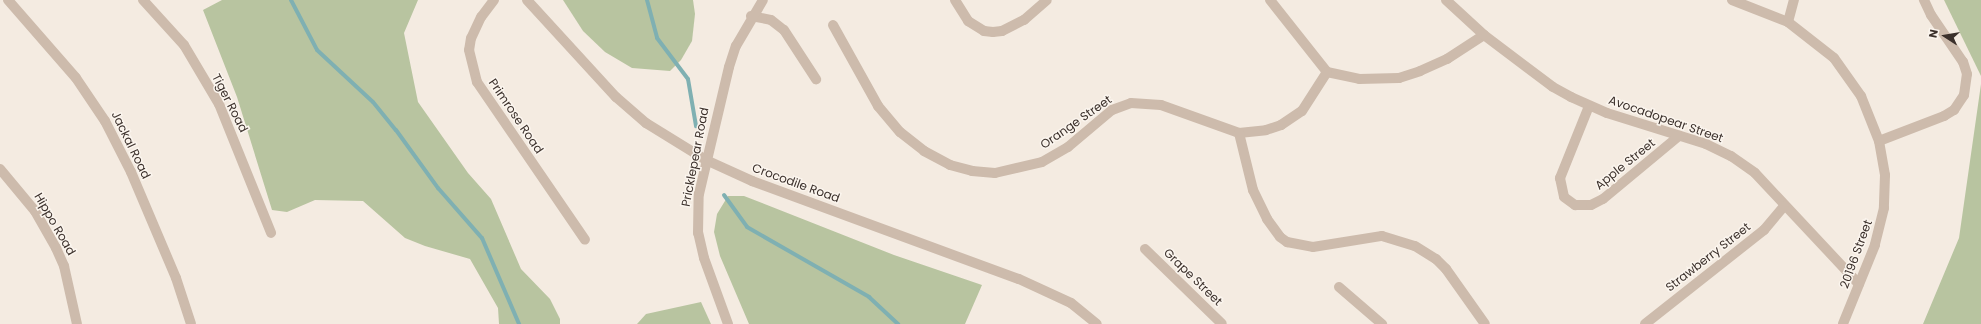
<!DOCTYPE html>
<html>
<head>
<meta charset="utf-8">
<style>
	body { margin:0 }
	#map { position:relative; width:1981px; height:324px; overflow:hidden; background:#f4ebe1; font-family:Poppins,sans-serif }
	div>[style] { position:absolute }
	.green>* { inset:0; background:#b8c4a0 }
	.stream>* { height:4px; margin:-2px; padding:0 2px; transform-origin:2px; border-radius:2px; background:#7fb0b2 }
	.minor>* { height:10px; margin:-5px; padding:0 5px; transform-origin:5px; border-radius:5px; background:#cdbbac }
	span { translate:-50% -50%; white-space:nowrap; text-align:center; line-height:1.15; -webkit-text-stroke:3px #fbf5ee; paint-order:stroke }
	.street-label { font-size:12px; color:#3b302b }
	.north { position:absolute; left:1925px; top:16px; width:40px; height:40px; -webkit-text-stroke:3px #fbf5ee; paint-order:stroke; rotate:282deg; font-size:11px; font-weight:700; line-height:16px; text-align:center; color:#3b302b }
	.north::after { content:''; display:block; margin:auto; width:14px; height:18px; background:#3b302b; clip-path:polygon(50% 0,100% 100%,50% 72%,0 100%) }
</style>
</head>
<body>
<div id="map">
	<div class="green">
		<div style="clip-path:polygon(222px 0,418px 0,404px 33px,418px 102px,468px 173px,491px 199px,521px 269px,550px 299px,560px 319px,560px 324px,499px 324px,498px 308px,470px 259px,425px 246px,405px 238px,363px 201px,315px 200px,287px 212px,272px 210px,237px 97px,203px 10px)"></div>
		<div style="clip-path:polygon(563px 0,693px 0,695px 14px,692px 41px,681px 60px,670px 71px,632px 68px,605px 52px,583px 31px)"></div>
		<div style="clip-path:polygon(1944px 0,1981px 0,1981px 76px)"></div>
		<div style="clip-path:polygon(1981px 84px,1981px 324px,1923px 324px,1959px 238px)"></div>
		<div style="clip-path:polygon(728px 196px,744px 196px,894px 255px,982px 285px,965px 324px,749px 324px,720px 256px,714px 232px,717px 214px)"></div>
		<div style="clip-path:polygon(701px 302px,711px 324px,637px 324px,646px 314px)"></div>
	</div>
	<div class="stream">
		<div style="left:291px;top:0;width:56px;rotate:62.5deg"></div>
		<div style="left:317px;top:50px;width:76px;rotate:42.9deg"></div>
		<div style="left:373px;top:102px;width:36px;rotate:51deg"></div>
		<div style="left:396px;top:130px;width:72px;rotate:54.1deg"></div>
		<div style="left:438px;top:188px;width:67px;rotate:48.7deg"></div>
		<div style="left:482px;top:238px;width:94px;rotate:66.7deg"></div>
		<div style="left:647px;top:0;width:39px;rotate:75deg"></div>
		<div style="left:657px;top:38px;width:51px;rotate:52.9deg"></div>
		<div style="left:688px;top:79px;width:48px;rotate:80.3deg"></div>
		<div style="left:724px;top:195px;width:39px;rotate:54deg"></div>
		<div style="left:747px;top:227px;width:141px;rotate:29.8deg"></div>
		<div style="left:869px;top:297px;width:40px;rotate:43deg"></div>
	</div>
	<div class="minor">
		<div style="left:8px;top:0;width:103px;rotate:48.9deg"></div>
		<div style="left:76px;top:78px;width:52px;rotate:56deg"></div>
		<div style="left:105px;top:121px;width:57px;rotate:63deg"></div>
		<div style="left:131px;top:172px;width:115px;rotate:67deg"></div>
		<div style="left:176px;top:278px;width:48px;rotate:71.9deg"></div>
		<div style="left:143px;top:0;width:61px;rotate:47.7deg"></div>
		<div style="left:184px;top:45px;width:69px;rotate:59.3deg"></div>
		<div style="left:219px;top:104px;width:139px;rotate:68deg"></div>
		<div style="left:494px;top:0;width:21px;rotate:127deg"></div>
		<div style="left:481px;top:17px;width:23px;rotate:115deg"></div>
		<div style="left:471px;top:38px;width:12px;rotate:99deg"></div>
		<div style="left:469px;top:50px;width:33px;rotate:76deg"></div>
		<div style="left:477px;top:82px;width:191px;rotate:55.6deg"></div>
		<div style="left:527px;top:0;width:132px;rotate:47.5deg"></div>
		<div style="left:616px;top:97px;width:40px;rotate:41deg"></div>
		<div style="left:646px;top:123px;width:70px;rotate:31.7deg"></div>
		<div style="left:706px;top:160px;width:51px;rotate:24.5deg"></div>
		<div style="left:752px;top:181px;width:284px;rotate:20.2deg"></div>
		<div style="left:1019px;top:279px;width:57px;rotate:24.8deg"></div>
		<div style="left:1071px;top:303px;width:33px;rotate:39deg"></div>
		<div style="left:955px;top:0;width:25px;rotate:58deg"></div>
		<div style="left:968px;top:21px;width:19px;rotate:32deg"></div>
		<div style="left:984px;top:31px;width:9px;rotate:6deg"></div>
		<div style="left:993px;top:32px;width:9px;rotate:-6deg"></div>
		<div style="left:1002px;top:31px;width:25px;rotate:-27deg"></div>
		<div style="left:1024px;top:20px;width:30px;rotate:-41deg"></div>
		<div style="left:1270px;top:0;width:92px;rotate:51.6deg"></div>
		<div style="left:1327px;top:72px;width:33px;rotate:12deg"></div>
		<div style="left:1359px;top:79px;width:40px;rotate:-1.4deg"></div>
		<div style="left:1399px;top:78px;width:22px;rotate:-18deg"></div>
		<div style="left:1420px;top:71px;width:30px;rotate:-24deg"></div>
		<div style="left:1447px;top:59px;width:44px;rotate:-33deg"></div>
		<div style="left:1446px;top:0;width:52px;rotate:42.6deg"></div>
		<div style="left:1484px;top:35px;width:86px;rotate:37deg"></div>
		<div style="left:1553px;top:87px;width:21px;rotate:29deg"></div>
		<div style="left:1571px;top:97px;width:39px;rotate:24deg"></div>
		<div style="left:1607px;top:113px;width:104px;rotate:17.4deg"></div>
		<div style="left:1706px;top:144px;width:28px;rotate:26deg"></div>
		<div style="left:1731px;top:156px;width:29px;rotate:35deg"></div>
		<div style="left:1755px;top:173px;width:152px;rotate:46.9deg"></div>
		<div style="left:1732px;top:0;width:60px;rotate:21.4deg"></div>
		<div style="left:1788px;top:22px;width:58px;rotate:38deg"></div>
		<div style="left:1834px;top:58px;width:47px;rotate:54.6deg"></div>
		<div style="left:1861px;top:96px;width:48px;rotate:68.2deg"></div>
		<div style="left:1879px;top:141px;width:35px;rotate:80deg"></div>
		<div style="left:1885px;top:175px;width:33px;rotate:92deg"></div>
		<div style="left:1884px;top:208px;width:38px;rotate:104deg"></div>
		<div style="left:1875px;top:245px;width:85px;rotate:112.1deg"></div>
		<div style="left:751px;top:16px;width:20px;rotate:11deg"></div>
		<div style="left:771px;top:20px;width:16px;rotate:38deg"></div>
		<div style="left:784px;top:30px;width:59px;rotate:56.9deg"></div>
		<div style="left:1788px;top:22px;width:23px;rotate:-75deg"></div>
		<div style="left:833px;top:25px;width:93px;rotate:60.9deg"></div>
		<div style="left:878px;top:106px;width:34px;rotate:50deg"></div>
		<div style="left:900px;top:132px;width:31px;rotate:38deg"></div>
		<div style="left:924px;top:151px;width:30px;rotate:28deg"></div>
		<div style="left:950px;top:165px;width:23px;rotate:15deg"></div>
		<div style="left:972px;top:171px;width:23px;rotate:5deg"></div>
		<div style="left:995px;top:173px;width:48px;rotate:-13.2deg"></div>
		<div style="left:1042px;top:162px;width:30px;rotate:-30deg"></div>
		<div style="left:1068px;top:147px;width:57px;rotate:-40.1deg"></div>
		<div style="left:1112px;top:110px;width:20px;rotate:-20deg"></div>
		<div style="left:1131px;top:103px;width:30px;rotate:4deg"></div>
		<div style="left:1161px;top:105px;width:83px;rotate:19.7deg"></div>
		<div style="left:1239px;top:133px;width:27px;rotate:-6deg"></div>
		<div style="left:1266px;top:130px;width:16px;rotate:-18deg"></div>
		<div style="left:1281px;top:125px;width:25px;rotate:-34deg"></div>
		<div style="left:1302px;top:111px;width:46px;rotate:-57.3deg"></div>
		<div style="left:1589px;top:106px;width:78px;rotate:111.9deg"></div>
		<div style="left:1560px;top:178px;width:19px;rotate:78deg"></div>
		<div style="left:1564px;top:197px;width:14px;rotate:36deg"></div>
		<div style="left:1575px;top:205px;width:16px"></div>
		<div style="left:1591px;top:205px;width:13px;rotate:-27deg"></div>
		<div style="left:1603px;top:199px;width:99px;rotate:-39.7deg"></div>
		<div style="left:1239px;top:133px;width:59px;rotate:76.2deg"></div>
		<div style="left:1253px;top:190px;width:32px;rotate:64deg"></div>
		<div style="left:1267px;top:219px;width:22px;rotate:54deg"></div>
		<div style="left:1280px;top:237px;width:9px;rotate:36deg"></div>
		<div style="left:1287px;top:242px;width:26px;rotate:11deg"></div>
		<div style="left:1313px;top:247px;width:70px;rotate:-9.1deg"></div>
		<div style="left:1382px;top:236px;width:34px;rotate:17deg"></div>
		<div style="left:1415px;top:246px;width:25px;rotate:32deg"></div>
		<div style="left:1436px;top:259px;width:14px;rotate:45deg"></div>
		<div style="left:1446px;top:269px;width:67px;rotate:54.7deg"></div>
		<div style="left:1879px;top:141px;width:70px;rotate:-21deg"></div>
		<div style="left:1944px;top:116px;width:12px;rotate:-31deg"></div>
		<div style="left:1954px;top:110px;width:18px;rotate:-56deg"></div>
		<div style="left:1964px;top:95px;width:21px;rotate:-82deg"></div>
		<div style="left:1967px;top:74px;width:13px;rotate:-108deg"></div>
		<div style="left:1963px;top:62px;width:57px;rotate:-124.2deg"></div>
		<div style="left:1931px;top:15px;width:17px;rotate:-115deg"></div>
		<div style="left:0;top:169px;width:55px;rotate:50.2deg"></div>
		<div style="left:35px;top:211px;width:43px;rotate:60.4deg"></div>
		<div style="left:56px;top:248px;width:20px;rotate:66deg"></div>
		<div style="left:64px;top:266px;width:59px;rotate:77.4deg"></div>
		<div style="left:1145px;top:249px;width:107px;rotate:44.2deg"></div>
		<div style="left:1339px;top:287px;width:57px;rotate:40.7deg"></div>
		<div style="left:728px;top:324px;width:70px;rotate:-110deg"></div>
		<div style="left:704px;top:258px;width:26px;rotate:-103deg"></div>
		<div style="left:698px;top:233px;width:39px;rotate:-89deg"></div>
		<div style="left:699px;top:194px;width:130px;rotate:-76.7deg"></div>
		<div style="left:729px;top:67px;width:22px;rotate:-72deg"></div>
		<div style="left:736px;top:46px;width:53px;rotate:-59.6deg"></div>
		<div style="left:1645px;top:324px;width:152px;rotate:-38.3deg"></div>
		<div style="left:1764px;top:230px;width:31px;rotate:-50deg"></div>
	</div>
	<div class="street-label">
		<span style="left:230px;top:103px;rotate:63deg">Tiger Road</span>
		<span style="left:516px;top:116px;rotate:56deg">Primrose Road</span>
		<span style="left:1666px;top:119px;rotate:19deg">Avocadopear Street</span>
		<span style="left:1076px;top:122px;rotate:-35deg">Orange Street</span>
		<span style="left:131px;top:145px;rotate:64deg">Jackal Road</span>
		<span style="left:695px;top:157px;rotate:-79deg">Pricklepear Road</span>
		<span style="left:1625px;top:164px;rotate:-39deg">Apple Street</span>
		<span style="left:796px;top:183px;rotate:20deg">Crocodile Road</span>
		<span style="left:55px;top:224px;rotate:60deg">Hippo Road</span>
		<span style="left:1856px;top:254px;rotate:-70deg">20196 Street</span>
		<span style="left:1708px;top:257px;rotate:-38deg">Strawberry Street</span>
		<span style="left:1193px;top:277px;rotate:44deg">Grape Street</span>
	</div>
	<div class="north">N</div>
</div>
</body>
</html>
